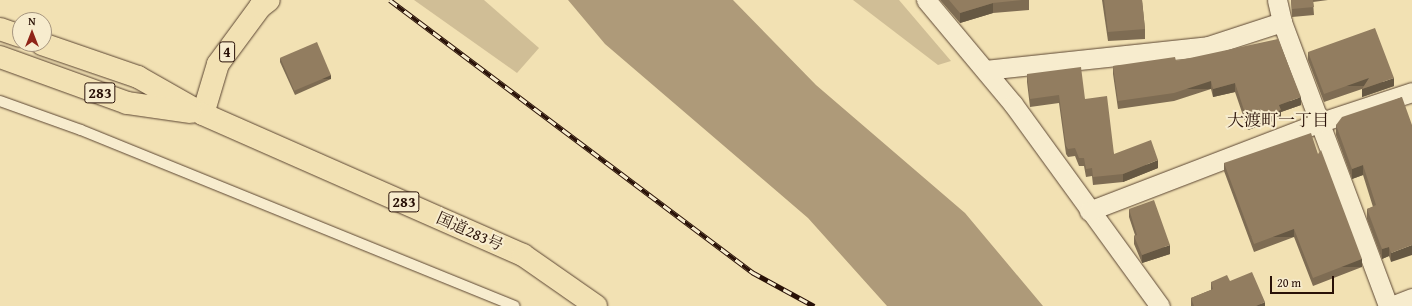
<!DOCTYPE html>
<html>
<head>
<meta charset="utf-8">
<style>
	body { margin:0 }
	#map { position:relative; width:1412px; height:306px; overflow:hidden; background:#f2e1b3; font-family:"Gentium Book Plus","Noto Serif JP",serif }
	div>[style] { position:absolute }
	.green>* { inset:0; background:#d0be96 }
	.water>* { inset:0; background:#ae9a79 }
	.roads { filter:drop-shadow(0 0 1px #5b4532) drop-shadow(0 0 1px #5b4532) }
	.lane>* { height:10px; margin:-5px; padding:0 5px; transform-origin:5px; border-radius:5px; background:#f7ecce }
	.street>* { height:19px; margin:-9.5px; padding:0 9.5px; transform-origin:9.5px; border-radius:9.5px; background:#f7ecce }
	.primary>* { height:22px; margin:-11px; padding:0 11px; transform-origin:11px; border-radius:11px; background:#f2e1b3 }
	.highway>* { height:22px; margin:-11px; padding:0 11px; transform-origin:11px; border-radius:11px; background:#f2e1b3 }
	.rail>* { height:4.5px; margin-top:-2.25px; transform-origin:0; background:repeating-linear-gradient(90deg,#f7ecce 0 9px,#291107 0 18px); box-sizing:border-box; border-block:1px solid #291107 }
	.wall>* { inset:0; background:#7e6c53 }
	.shaded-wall>* { inset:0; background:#665843; transform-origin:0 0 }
	.building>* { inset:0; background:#927d60; transform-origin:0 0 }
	span { translate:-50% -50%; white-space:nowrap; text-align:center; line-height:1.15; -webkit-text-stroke:4px #f7ecce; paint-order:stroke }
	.shield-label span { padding:1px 3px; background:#f7ecce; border:1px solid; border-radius:3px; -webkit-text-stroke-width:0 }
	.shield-label { font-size:15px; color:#291107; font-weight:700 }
	.street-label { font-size:16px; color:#291107 }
	.neighbourhood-label { font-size:17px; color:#291107 }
	.north { position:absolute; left:12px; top:12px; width:40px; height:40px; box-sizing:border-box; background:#f7ecce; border:1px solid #a5947e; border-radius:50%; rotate:0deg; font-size:11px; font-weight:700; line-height:16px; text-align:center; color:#291107 }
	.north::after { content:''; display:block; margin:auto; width:14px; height:18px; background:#8f2418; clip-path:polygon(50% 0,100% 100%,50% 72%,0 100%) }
	.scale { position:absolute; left:1270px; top:276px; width:64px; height:18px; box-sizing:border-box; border:2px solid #291107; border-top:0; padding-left:5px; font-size:12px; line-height:14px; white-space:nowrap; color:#291107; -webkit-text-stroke:3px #f7ecce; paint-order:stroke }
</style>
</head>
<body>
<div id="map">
	<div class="green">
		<div style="clip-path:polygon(414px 0,484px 0,539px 48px,517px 73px)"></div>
		<div style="clip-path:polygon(853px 0,899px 0,951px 61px,938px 65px)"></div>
	</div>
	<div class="water">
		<div style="clip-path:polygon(568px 0,733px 0,816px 85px,965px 213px,1043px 306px,887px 306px,808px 218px,605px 44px)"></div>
	</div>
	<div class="roads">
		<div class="lane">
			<div style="left:0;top:101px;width:86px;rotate:19.7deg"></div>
			<div style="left:81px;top:130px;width:468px;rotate:22.1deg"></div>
		</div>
		<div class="street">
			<div style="left:926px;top:0;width:136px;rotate:50.1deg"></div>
			<div style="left:1013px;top:104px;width:250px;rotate:54deg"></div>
			<div style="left:1277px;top:0;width:23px;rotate:77deg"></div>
			<div style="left:1282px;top:22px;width:303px;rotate:69.5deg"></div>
			<div style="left:985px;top:70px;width:224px;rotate:-6.1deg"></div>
			<div style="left:1208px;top:46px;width:78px;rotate:-18deg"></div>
			<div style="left:1089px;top:211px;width:248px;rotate:-21deg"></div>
			<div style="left:1321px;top:122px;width:96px;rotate:-18.2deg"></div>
			<div style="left:1391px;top:306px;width:22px;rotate:-21deg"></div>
		</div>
		<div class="primary">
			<div style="left:203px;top:114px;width:52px;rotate:-73.3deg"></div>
			<div style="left:218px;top:64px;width:71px;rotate:-53.6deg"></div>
			<div style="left:260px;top:7px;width:11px;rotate:-38deg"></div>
		</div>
		<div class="highway">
			<div style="left:0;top:29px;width:21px;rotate:19deg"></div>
			<div style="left:42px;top:44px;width:102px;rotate:19deg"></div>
			<div style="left:138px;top:77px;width:75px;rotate:29.6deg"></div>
			<div style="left:203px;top:114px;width:350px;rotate:23.8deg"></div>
			<div style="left:523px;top:255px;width:89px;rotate:34.9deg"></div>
			<div style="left:0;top:57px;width:135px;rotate:19.9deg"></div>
			<div style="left:127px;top:103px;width:64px;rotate:8.1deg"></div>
		</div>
	</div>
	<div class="rail">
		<div style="left:390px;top:0;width:453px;rotate:36.9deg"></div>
		<div style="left:752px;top:272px;width:71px;rotate:28.7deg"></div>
	</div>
	<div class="wall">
		<div style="clip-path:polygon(940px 0,1029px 0,1029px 10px,993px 13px,960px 23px)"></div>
		<div style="clip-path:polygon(1102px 0,1142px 0,1145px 29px,1145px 39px,1108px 41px)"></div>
		<div style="clip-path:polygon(1291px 0,1328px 0,1313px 2px,1314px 15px,1292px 17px)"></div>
		<div style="clip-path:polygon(1308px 52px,1394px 86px,1362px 97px,1362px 89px,1324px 102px,1308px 60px)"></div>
		<div style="clip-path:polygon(280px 58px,331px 79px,295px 95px,280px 62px)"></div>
		<div style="clip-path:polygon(1176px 61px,1301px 105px,1281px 112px,1281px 118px,1248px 130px,1235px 92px,1213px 97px,1211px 89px,1174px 101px,1118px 109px,1113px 74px,1113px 66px)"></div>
		<div style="clip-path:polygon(1027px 74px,1085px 99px,1114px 154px,1158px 168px,1123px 182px,1093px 185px,1092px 176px,1086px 177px,1084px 166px,1079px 166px,1075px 156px,1068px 157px,1066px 154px,1059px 103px,1030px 107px,1027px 82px)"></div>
		<div style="clip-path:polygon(1402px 97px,1391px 262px,1389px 256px,1382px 259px,1367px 219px,1367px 209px,1373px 207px,1363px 175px,1352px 179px,1336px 135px,1336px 125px)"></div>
		<div style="clip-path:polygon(1318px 154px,1362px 267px,1313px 286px,1294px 237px,1254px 252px,1224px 171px,1224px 163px)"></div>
		<div style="clip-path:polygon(1129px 209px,1170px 254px,1142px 263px,1134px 244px,1134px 236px,1135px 235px,1129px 217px)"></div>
		<div style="clip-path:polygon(1230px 281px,1265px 306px,1191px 306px,1191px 298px,1211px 290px,1211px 282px)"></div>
	</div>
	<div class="shaded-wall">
		<div style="clip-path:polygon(993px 3px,993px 13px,960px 23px,960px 13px)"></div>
		<div style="left:331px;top:75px;width:4px;height:39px;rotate:90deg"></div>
		<div style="left:1369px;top:78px;width:8px;height:48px;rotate:90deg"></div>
		<div style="clip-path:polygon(1394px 78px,1394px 86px,1362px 97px,1362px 89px)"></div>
		<div style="left:1211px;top:81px;width:8px;height:39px;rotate:90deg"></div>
		<div style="clip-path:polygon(1235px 83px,1235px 92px,1213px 97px,1213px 89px)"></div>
		<div style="clip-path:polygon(1301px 97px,1301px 105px,1281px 112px,1281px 118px,1248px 130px,1248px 122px,1279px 105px)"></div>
		<div style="clip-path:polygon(1158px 160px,1158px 168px,1123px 182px,1123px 174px)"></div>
		<div style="clip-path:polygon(1363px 165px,1363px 175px,1352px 179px,1352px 169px)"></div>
		<div style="left:1294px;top:229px;width:8px;height:43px;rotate:90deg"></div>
		<div style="clip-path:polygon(1170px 245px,1170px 254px,1142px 263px,1142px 255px)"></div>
		<div style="clip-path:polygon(1412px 245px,1412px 255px,1391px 262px,1391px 253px)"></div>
		<div style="clip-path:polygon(1389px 247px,1389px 256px,1382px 259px,1382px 249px)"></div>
		<div style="left:1362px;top:259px;width:8px;height:53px;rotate:90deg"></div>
		<div style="clip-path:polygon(1265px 302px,1265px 306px,1256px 306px)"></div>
	</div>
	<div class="building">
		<div style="clip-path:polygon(949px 0,1022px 0,993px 3px,960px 13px)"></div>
		<div style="clip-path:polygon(1104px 0,1142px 0,1145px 29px,1108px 32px)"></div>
		<div style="clip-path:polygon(1291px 0,1313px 0,1314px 7px,1292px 9px)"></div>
		<div style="clip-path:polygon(1375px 28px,1394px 78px,1362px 89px,1369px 78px,1324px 94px,1308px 52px)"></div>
		<div style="clip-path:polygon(1278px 39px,1301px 97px,1279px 105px,1281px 110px,1248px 122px,1235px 83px,1213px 89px,1211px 81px,1174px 93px,1118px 101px,1113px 66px,1175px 57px,1176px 61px)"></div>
		<div style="left:317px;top:42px;width:36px;height:40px;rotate:67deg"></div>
		<div style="clip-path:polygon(1081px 67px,1085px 99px,1107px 96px,1114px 154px,1151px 140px,1158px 160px,1123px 174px,1093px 177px,1092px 168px,1086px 169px,1084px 158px,1079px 158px,1075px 148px,1068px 149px,1066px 146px,1059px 95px,1030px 99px,1027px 74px)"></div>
		<div style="clip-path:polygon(1402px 97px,1412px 125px,1412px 245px,1391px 253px,1389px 247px,1382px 249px,1367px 209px,1376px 205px,1363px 165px,1352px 169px,1336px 125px,1342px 117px)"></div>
		<div style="clip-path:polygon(1311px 133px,1318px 154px,1321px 150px,1362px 259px,1313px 278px,1294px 229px,1254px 244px,1224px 163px)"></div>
		<div style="clip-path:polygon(1154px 200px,1170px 245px,1142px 255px,1134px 236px,1137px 235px,1129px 209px)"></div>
		<div style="clip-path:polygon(1252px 272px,1265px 302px,1256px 306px,1194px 306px,1191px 298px,1213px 289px,1211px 282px,1227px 275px,1230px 281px)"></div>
	</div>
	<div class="shield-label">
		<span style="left:227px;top:52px">4</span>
		<span style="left:100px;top:93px">283</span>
		<span style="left:404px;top:202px">283</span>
	</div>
	<div class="street-label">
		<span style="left:470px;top:231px;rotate:24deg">国道283号</span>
	</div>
	<div class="neighbourhood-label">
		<span style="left:1278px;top:120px">大渡町一丁目</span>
	</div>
	<div class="north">N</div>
	<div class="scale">20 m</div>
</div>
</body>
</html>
